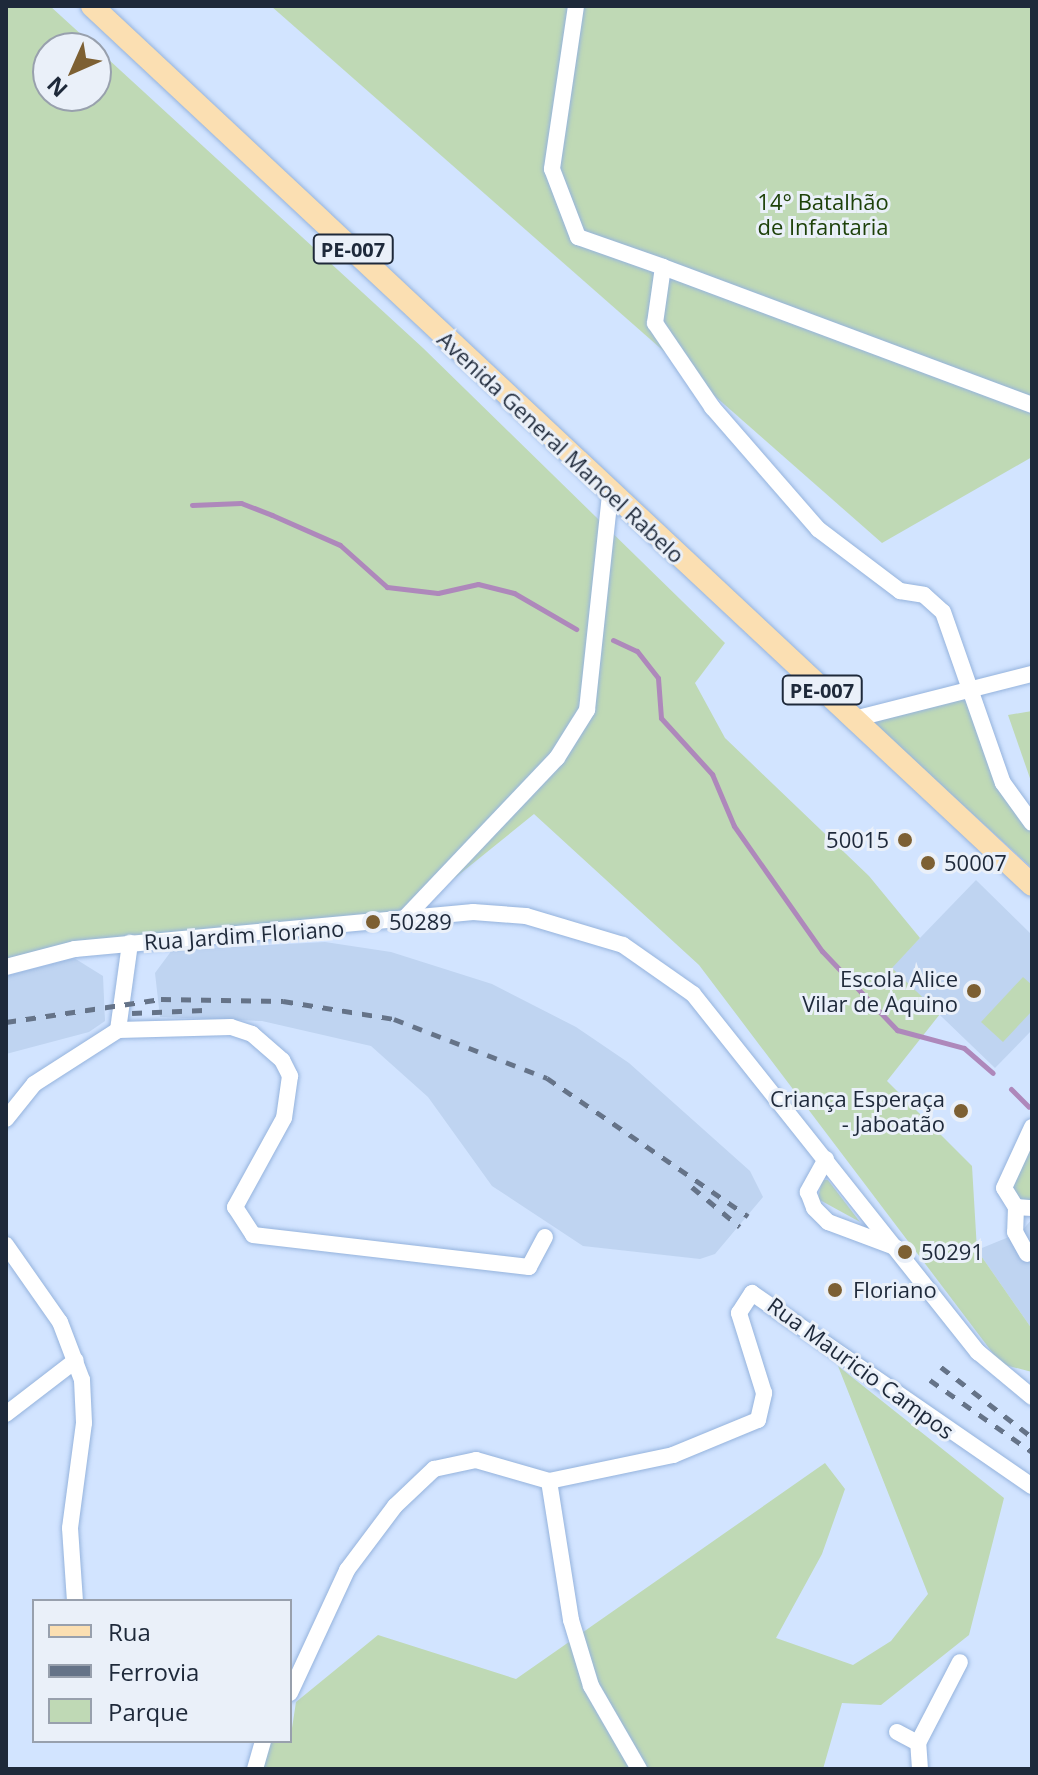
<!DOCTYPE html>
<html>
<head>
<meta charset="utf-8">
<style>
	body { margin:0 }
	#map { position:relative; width:1038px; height:1775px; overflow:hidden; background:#d2e4ff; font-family:"Open Sans",sans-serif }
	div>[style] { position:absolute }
	.built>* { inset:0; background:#bfd4f1 }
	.green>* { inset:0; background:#bfd9b5 }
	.stream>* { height:5px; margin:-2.5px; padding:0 2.5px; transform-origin:2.5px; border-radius:2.5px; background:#ae88bb }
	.roads { filter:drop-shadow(0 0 2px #95b3dd) drop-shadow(0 0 2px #95b3dd) }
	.minor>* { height:16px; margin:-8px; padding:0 8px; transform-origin:8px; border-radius:8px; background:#fff }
	.major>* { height:22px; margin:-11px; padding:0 11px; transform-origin:11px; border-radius:11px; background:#fbdfb2 }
	.rail>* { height:5px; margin-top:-2.5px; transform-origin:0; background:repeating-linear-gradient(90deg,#657388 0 10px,transparent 0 20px) }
	.dots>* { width:22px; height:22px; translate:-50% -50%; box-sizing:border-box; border:4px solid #eaf0f9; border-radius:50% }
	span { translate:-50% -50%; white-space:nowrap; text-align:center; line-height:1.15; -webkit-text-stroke:6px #eaf0f9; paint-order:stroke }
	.shield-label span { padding:2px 6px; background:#eaf0f9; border:2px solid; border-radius:6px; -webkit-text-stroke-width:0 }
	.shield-label { font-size:20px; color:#1e293a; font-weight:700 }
	.park-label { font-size:22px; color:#1d4109 }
	.street-label { font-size:22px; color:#1e293a }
	.poi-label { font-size:22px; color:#1e293a }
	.right { translate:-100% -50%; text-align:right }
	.left { translate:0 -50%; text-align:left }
	.frame { position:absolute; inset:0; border:8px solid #1e293a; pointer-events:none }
	.legend { position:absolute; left:32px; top:1599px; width:260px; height:144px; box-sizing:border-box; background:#eaf0f9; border:2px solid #98a0ad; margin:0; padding:10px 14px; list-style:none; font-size:24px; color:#1e293a }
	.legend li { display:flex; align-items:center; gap:16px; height:40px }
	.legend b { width:40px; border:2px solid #98a0ad }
	.north { position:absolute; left:32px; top:32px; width:80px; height:80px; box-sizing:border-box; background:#eaf0f9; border:2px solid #98a0ad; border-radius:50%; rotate:225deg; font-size:22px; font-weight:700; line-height:32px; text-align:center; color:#1e293a }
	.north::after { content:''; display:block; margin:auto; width:28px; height:36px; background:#7d6033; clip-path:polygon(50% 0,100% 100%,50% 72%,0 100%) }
</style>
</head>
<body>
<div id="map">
	<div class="built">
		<div style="clip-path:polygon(976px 880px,1032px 935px,1032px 1030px,995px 1068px,891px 968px)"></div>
		<div style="clip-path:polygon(325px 942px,391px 952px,492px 984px,576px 1027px,629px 1063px,750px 1171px,763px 1197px,715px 1254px,700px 1259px,583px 1246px,492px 1186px,428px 1097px,371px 1046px,262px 1021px,160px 1017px,155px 973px,172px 950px)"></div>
		<div style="clip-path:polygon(74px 958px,103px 976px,105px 1021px,89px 1032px,6px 1054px,6px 976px)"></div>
		<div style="clip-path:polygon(1032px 1219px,1032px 1329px,977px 1250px,1021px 1232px)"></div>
	</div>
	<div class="green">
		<div style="clip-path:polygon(6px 6px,50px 6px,96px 48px,48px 48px,48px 96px,96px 96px,96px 48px,423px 348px,725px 643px,695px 683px,725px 738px,869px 876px,920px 938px,892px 968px,940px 1014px,887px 1081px,972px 1166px,977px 1250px,1032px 1329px,1032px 1372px,1001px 1364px,699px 965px,534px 814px,404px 919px,38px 958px,6px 969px)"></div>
		<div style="clip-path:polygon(271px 6px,1032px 6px,1032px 457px,882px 543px)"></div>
		<div style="clip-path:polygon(969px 693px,1020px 821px,1032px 829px,1032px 868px,865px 716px)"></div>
		<div style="clip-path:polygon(1032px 711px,1032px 784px,1008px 715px)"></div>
		<div style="clip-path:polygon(1023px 977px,1032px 985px,1032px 1011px,1003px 1042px,981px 1022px)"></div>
		<div style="clip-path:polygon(1032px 1133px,1032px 1206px,1026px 1208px,1005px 1187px)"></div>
		<div style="clip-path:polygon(822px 1180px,828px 1180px,860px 1222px,818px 1199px)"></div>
		<div style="clip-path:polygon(838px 1366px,1004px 1498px,969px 1635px,881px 1705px,842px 1703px,823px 1769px,256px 1769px,272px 1741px,290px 1741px,296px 1702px,378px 1635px,516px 1679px,825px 1463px,845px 1489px,822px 1554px,776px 1638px,853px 1665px,891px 1641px,928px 1594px)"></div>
	</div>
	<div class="stream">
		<div style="left:192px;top:505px;width:49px;rotate:-2.3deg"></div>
		<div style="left:241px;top:503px;width:33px;rotate:21deg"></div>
		<div style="left:272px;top:515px;width:74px;rotate:23.8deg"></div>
		<div style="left:340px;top:545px;width:63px;rotate:41.8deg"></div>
		<div style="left:387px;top:587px;width:51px;rotate:6.7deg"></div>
		<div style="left:438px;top:593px;width:41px;rotate:-12.7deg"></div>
		<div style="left:478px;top:584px;width:37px;rotate:14deg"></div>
		<div style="left:514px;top:593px;width:72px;rotate:30.1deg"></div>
		<div style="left:613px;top:640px;width:26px;rotate:25deg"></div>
		<div style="left:637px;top:651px;width:34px;rotate:52deg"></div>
		<div style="left:658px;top:678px;width:40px;rotate:85.7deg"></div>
		<div style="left:661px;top:718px;width:76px;rotate:47.7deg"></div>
		<div style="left:712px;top:774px;width:56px;rotate:67.1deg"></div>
		<div style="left:734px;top:826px;width:153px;rotate:54.9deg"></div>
		<div style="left:822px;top:951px;width:109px;rotate:46.5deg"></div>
		<div style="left:897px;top:1030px;width:69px;rotate:15deg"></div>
		<div style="left:964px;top:1048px;width:38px;rotate:41deg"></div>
		<div style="left:1011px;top:1089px;width:25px;rotate:45deg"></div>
	</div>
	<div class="roads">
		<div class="minor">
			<div style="left:576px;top:6px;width:165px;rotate:98.4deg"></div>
			<div style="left:552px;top:169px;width:73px;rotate:69.1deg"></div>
			<div style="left:578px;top:237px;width:90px;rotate:19.4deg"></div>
			<div style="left:663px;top:267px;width:57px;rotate:98.1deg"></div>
			<div style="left:655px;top:323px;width:102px;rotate:55.8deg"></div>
			<div style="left:712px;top:407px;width:162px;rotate:49deg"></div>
			<div style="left:818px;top:529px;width:103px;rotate:37.1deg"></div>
			<div style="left:900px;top:591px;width:24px;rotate:9deg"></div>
			<div style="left:924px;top:595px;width:25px;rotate:42deg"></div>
			<div style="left:943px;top:612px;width:181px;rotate:70.7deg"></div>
			<div style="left:1003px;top:783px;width:49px;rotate:54.1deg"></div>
			<div style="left:663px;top:267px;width:394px;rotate:20.5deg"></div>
			<div style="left:854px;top:719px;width:184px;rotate:-14.2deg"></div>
			<div style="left:404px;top:919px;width:222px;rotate:-46.5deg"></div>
			<div style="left:557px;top:758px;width:57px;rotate:-58deg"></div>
			<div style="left:587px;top:710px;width:216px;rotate:-83.9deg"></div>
			<div style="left:6px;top:967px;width:71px;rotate:-14.6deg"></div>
			<div style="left:75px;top:949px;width:400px;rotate:-5.3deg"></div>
			<div style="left:473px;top:912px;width:53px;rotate:4.3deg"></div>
			<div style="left:526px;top:916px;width:101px;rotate:16.6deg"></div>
			<div style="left:623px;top:945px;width:85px;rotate:35deg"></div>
			<div style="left:693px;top:994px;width:458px;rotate:51.5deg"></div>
			<div style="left:978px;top:1352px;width:70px;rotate:39.8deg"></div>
			<div style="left:118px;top:1030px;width:113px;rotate:-1.5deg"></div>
			<div style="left:231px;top:1027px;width:22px;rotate:18deg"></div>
			<div style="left:252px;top:1034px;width:40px;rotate:41deg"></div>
			<div style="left:282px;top:1060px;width:18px;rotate:63deg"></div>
			<div style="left:290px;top:1076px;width:42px;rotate:98.1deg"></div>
			<div style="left:284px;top:1118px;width:102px;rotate:118.8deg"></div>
			<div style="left:235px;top:1207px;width:33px;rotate:57deg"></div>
			<div style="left:253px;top:1235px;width:278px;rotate:6.6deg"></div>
			<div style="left:529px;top:1267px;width:34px;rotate:-62deg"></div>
			<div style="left:6px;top:1119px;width:45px;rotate:-51.3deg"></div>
			<div style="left:34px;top:1084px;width:100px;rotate:-32.7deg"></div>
			<div style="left:118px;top:1030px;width:88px;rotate:-82.1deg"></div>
			<div style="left:1032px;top:1127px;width:67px;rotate:114.7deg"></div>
			<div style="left:1004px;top:1188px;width:22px;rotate:58deg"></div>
			<div style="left:1016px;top:1207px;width:16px;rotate:4deg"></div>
			<div style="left:826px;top:1159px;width:38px;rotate:119deg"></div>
			<div style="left:808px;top:1192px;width:17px;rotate:69deg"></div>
			<div style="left:814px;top:1208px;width:20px;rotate:45deg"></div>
			<div style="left:828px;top:1222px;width:72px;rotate:20.5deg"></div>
			<div style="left:1016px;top:1207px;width:25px;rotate:92deg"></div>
			<div style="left:1015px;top:1232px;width:25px;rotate:61deg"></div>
			<div style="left:6px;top:1245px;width:94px;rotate:55deg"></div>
			<div style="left:60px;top:1322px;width:62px;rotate:69.2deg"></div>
			<div style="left:82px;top:1380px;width:43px;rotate:87.3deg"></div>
			<div style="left:84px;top:1423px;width:106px;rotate:97.6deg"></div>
			<div style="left:70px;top:1528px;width:73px;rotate:86.1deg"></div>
			<div style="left:6px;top:1414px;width:88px;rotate:-37.6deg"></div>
			<div style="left:549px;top:1481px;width:141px;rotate:81deg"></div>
			<div style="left:571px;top:1620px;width:69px;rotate:73.1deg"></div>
			<div style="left:591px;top:1686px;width:96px;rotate:60deg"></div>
			<div style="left:290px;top:1693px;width:136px;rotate:-65.1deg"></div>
			<div style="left:347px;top:1570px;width:80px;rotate:-53.1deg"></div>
			<div style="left:395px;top:1506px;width:54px;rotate:-43.5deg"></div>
			<div style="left:434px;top:1469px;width:43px;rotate:-12.1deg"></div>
			<div style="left:476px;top:1460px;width:76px;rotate:16deg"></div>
			<div style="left:549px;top:1481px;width:127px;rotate:-11.8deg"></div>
			<div style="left:673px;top:1455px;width:92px;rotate:-22.4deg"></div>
			<div style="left:758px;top:1420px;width:28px;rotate:-77deg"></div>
			<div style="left:764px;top:1393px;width:84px;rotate:-107.4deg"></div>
			<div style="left:739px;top:1313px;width:24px;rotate:-57deg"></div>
			<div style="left:752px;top:1293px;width:340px;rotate:34.6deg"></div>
			<div style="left:897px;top:1732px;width:24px;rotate:28deg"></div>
			<div style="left:255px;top:1769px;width:29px;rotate:-74deg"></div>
			<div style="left:920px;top:1769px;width:26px;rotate:-94deg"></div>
			<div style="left:918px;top:1743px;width:91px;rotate:-62.6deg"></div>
		</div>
		<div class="major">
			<div style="left:92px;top:6px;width:1287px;rotate:43.08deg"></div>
		</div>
	</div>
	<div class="rail">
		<div style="left:132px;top:1013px;width:72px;rotate:-2.4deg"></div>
		<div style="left:6px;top:1022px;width:157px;rotate:-8.4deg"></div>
		<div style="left:161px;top:999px;width:122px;rotate:0.9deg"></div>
		<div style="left:283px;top:1001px;width:112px;rotate:9.2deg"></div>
		<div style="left:394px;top:1019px;width:164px;rotate:21.1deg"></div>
		<div style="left:547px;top:1078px;width:244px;rotate:34.5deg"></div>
		<div style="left:692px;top:1187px;width:62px;rotate:39.8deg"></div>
		<div style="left:941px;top:1367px;width:115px;rotate:37.6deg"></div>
		<div style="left:930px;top:1380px;width:125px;rotate:35.2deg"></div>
	</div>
	<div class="dots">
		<div style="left:905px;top:840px;background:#7d6033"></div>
		<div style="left:928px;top:863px;background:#7d6033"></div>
		<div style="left:373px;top:922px;background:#7d6033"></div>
		<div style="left:974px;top:991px;background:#7d6033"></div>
		<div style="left:961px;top:1111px;background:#7d6033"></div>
		<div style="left:905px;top:1252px;background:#7d6033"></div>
		<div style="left:835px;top:1290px;background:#7d6033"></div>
	</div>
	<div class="shield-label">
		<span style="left:353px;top:249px">PE-007</span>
		<span style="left:822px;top:690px">PE-007</span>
	</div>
	<div class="park-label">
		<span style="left:823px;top:214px">14° Batalhão<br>de Infantaria</span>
	</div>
	<div class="street-label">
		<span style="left:561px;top:447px;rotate:43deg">Avenida General Manoel Rabelo</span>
		<span style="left:244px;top:935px;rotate:-4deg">Rua Jardim Floriano</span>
		<span style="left:861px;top:1368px;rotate:36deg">Rua Mauricio Campos</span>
	</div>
	<div class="poi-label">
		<span class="right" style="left:889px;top:840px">50015</span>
		<span class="left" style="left:944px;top:863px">50007</span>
		<span class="left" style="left:389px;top:922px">50289</span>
		<span class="right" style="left:958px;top:991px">Escola Alice<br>Vilar de Aquino</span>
		<span class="right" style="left:945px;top:1111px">Criança Esperaça<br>- Jaboatão</span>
		<span class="left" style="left:921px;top:1252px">50291</span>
		<span class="left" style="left:853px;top:1290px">Floriano</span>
	</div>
	<div class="frame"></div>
	<ul class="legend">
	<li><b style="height:10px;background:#fbdfb2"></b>Rua</li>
	<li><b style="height:10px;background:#657388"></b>Ferrovia</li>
	<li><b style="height:22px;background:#bfd9b5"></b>Parque</li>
	</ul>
	<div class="north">N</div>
</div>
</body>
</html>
